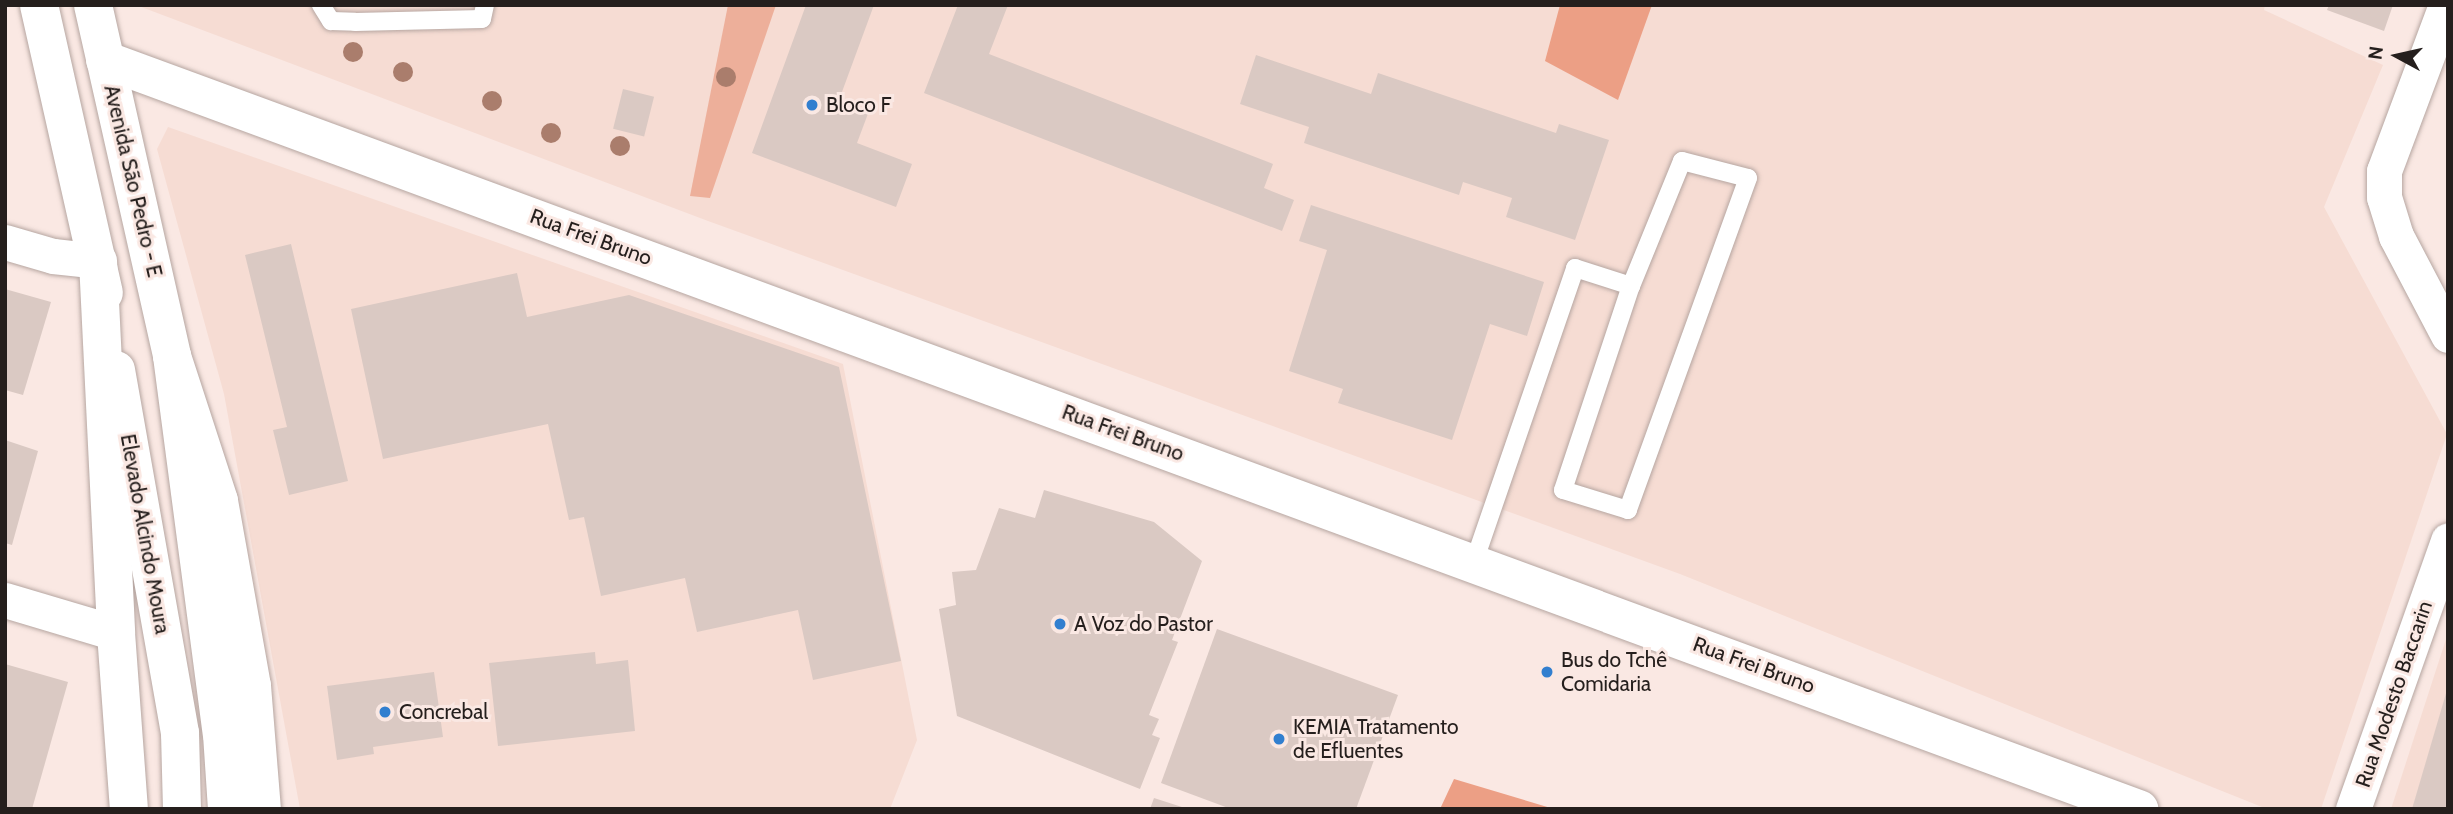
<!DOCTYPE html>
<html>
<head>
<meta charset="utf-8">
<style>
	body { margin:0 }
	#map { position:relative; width:2453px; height:814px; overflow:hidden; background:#fae8e3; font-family:Cabin,sans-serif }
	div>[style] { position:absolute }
	.built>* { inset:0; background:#f6dcd3 }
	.green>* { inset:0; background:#edaf9a }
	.forest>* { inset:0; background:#ec9f85 }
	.building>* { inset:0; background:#dac9c3; transform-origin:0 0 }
	.roads { filter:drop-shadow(0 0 2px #b6a6a1) drop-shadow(0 0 2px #b6a6a1) }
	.lane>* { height:18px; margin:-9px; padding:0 9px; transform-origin:9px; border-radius:9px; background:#fff }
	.street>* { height:35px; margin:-17.5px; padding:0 17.5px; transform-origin:17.5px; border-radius:17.5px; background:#fff }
	.secondary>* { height:38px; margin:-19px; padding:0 19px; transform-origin:19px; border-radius:19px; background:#fff }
	.highway>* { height:38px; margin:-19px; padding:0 19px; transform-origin:19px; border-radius:19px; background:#fff }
	.trees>* { width:20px; height:20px; margin:-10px; border-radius:50%; background:#aa7d6c }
	.dots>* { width:19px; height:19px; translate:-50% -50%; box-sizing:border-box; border:4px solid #fae8e3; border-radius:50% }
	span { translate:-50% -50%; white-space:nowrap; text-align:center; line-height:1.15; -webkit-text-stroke:6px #fae8e3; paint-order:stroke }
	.poi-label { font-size:21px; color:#251f1d }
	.left { translate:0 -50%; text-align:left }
	.street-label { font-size:21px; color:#251f1d }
	.frame { position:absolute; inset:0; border:7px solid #251f1d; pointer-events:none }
	.north { position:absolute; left:2362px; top:21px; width:70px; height:70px; -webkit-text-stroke:5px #fae8e3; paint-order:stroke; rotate:278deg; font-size:19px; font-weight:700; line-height:28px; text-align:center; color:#251f1d }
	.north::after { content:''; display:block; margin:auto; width:24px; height:32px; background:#251f1d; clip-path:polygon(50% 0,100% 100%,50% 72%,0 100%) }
</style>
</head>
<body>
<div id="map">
	<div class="built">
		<div style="clip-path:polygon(136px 5px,2265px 5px,2264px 10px,2383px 65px,2324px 207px,2447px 434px,2321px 809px,2267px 809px,1680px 574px,708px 221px)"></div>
		<div style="clip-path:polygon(168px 127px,843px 364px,917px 740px,890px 809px,300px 809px,224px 394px,157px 149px)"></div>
		<div style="clip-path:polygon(2448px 633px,2448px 809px,2391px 809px)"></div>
	</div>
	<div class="green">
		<div style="clip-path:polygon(728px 5px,776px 5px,710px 198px,690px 196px)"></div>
	</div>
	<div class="forest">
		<div style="clip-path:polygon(1560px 5px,1652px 5px,1618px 100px,1545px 61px)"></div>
		<div style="clip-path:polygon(1454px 779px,1554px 809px,1440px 809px)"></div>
	</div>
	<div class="building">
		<div style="clip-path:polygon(806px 5px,874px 5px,839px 100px,869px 111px,857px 143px,912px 164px,896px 207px,752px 153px)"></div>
		<div style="clip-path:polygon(958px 5px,1008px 5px,989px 54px,1273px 164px,1264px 188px,1294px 200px,1282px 231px,924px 93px)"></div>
		<div style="clip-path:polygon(2329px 5px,2393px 5px,2384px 31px,2327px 10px)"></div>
		<div style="clip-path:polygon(1256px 55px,1371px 94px,1378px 73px,1556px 133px,1559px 124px,1609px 140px,1575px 240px,1506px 217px,1512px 198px,1463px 182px,1459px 195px,1304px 143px,1309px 127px,1240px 104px)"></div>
		<div style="left:623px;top:89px;width:32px;height:41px;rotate:14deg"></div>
		<div style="clip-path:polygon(1311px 205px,1544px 282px,1527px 336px,1490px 324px,1452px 440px,1338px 403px,1343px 389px,1289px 371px,1327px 250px,1299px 241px)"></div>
		<div style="clip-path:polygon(291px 244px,348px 481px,289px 495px,273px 430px,287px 427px,245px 255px)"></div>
		<div style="clip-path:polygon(517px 273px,527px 317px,629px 295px,839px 367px,901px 661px,813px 680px,798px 610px,697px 632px,685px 578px,601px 596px,584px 517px,569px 520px,548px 424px,383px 459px,351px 309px)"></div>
		<div style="clip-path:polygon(5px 289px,51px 302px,23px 395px,5px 390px)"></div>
		<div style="clip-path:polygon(5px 440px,38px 451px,12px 545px,5px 543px)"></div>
		<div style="clip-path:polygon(1044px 490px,1154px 522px,1202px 561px,1172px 640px,1178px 642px,1149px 715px,1159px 719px,1152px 735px,1160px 738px,1140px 789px,957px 716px,939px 609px,956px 605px,952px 572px,976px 570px,999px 508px,1035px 518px)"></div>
		<div style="clip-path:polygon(1217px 629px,1398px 695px,1356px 809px,1231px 809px,1161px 783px)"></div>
		<div style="clip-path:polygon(595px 652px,596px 664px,628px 660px,635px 731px,498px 746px,489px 663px)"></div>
		<div style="clip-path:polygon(5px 664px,68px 682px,32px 809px,5px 808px)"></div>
		<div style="clip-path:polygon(434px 672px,443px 737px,373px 747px,374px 754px,337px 760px,327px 686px)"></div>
		<div style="clip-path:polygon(2447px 690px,2448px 809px,2412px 809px)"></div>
		<div style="clip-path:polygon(1154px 798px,1185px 808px,1185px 809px,1150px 809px)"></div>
	</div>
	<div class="roads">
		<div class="lane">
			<div style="left:321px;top:5px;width:19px;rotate:58deg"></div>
			<div style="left:331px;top:21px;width:24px;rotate:2deg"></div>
			<div style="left:355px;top:22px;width:127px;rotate:-1.4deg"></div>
			<div style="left:482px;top:19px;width:14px;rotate:-78deg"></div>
			<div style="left:1682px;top:161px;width:68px;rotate:14.4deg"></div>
			<div style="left:1748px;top:178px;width:353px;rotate:109.9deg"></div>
			<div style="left:1628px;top:510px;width:68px;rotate:-162.9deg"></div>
			<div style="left:1563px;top:490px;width:215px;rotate:-71.6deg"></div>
			<div style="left:1631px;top:286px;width:135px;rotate:-67.8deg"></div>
			<div style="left:1474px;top:562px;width:311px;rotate:-71deg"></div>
			<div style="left:1575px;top:268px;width:59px;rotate:17.8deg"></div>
		</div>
		<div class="street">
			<div style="left:2446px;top:5px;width:177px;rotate:110.5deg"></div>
			<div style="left:2384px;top:171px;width:26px;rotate:90deg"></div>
			<div style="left:2384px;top:197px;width:41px;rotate:72.9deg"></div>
			<div style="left:2396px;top:236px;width:112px;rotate:62.3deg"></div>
			<div style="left:5px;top:242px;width:50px;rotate:16.3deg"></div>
			<div style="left:53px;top:256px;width:45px;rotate:6.3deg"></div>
			<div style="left:5px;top:600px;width:116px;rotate:16.6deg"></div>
			<div style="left:2353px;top:809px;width:285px;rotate:-70.5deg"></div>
		</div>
		<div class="secondary">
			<div style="left:39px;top:5px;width:295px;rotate:77.3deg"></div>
			<div style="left:93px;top:5px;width:360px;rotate:77.3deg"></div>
			<div style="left:172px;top:356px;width:381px;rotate:82.5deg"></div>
			<div style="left:222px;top:734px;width:75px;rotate:86.2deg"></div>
			<div style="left:105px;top:60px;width:2168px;rotate:20.22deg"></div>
			<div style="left:116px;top:370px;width:369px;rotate:80deg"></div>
			<div style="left:180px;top:733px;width:76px;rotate:88.5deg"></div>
		</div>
		<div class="highway">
			<div style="left:98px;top:261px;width:372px;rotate:87.2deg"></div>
			<div style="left:116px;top:633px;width:176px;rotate:85.8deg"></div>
			<div style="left:172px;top:356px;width:152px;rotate:72deg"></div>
			<div style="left:219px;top:501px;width:188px;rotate:79.9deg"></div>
			<div style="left:252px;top:686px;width:123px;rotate:85.4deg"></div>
		</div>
	</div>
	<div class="trees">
		<div style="left:353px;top:52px"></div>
		<div style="left:403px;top:72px"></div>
		<div style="left:726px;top:77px"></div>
		<div style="left:492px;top:101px"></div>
		<div style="left:551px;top:133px"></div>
		<div style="left:620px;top:146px"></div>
	</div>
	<div class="dots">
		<div style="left:812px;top:105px;background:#327fcf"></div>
		<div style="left:1060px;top:624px;background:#327fcf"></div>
		<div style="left:1547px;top:672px;background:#327fcf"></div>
		<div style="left:385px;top:712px;background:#327fcf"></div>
		<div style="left:1279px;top:739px;background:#327fcf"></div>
	</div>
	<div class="poi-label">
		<span class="left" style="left:826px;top:105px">Bloco F</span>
		<span class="left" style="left:1074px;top:624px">A Voz do Pastor</span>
		<span class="left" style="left:1561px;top:672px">Bus do Tchê<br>Comidaria</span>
		<span class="left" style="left:399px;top:712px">Concrebal</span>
		<span class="left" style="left:1293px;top:739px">KEMIA Tratamento<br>de Efluentes</span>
	</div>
	<div class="street-label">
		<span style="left:133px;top:181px;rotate:77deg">Avenida São Pedro - E</span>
		<span style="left:591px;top:237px;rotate:20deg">Rua Frei Bruno</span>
		<span style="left:1123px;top:433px;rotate:20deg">Rua Frei Bruno</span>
		<span style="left:145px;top:534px;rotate:80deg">Elevado Alcindo Moura</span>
		<span style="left:1754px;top:665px;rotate:20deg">Rua Frei Bruno</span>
		<span style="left:2394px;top:694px;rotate:-71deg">Rua Modesto Baccarin</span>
	</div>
	<div class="frame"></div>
	<div class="north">N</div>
</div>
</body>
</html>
